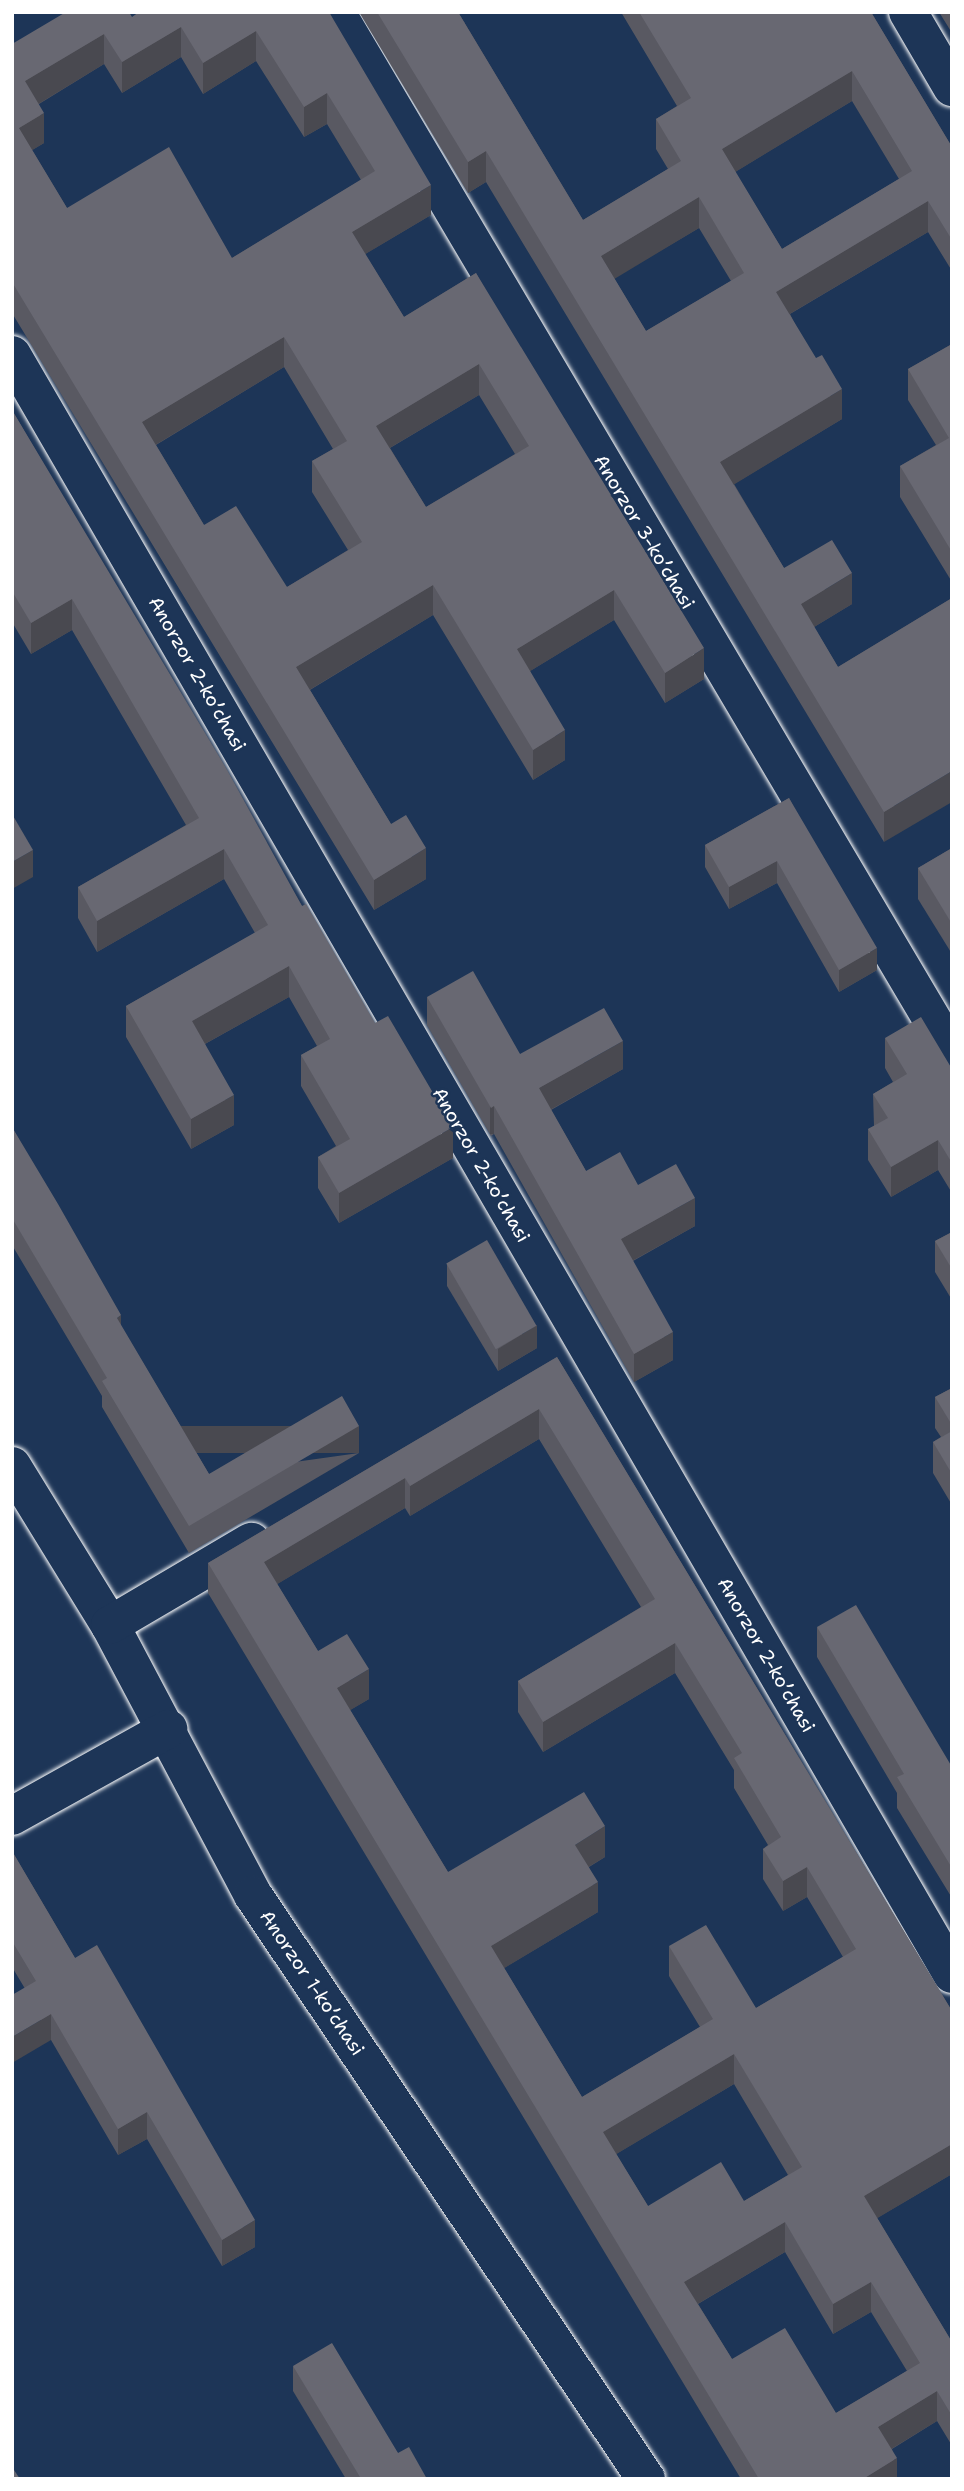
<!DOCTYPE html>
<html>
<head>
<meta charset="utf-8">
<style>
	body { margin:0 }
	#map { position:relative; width:964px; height:2491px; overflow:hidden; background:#1d3557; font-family:"Shantell Sans",sans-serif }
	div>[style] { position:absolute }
	.roads { filter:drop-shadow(0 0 2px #fff) drop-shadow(0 0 2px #fff) }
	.minor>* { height:38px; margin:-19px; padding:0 19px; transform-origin:19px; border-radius:19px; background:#1d3557 }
	.wall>* { inset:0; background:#595962 }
	.shaded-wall>* { inset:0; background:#494950; transform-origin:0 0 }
	.building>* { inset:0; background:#686872; transform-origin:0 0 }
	span { translate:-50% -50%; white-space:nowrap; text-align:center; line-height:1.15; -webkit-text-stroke:5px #1d3557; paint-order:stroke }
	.street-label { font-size:19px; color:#fff }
	.frame { position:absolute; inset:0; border:14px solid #fff; pointer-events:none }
</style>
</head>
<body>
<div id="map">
	<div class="roads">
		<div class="minor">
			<div style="left:336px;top:12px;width:1210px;rotate:59.39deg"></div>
			<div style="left:908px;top:12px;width:87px;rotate:59.6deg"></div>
			<div style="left:12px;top:355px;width:1872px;rotate:59.86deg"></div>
			<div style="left:12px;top:1466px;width:187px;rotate:58.4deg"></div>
			<div style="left:110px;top:1625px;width:306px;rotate:62.1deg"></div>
			<div style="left:253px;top:1895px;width:704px;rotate:56.06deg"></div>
			<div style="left:110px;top:1625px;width:164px;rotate:-30.5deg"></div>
			<div style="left:12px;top:1816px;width:179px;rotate:-29.1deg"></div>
		</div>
	</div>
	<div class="wall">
		<div style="clip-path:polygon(evenodd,329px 12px,431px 215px,365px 254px,404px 317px,476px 273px,704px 679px,665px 703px,614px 620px,530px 671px,565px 760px,533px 780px,433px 615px,310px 690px,391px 824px,426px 879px,374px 910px,12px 313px,12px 44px,132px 17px,329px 12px,181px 57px,203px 94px,256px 61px,304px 137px,327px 124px,361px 180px,232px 258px,67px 208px,32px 150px,44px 143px,39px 104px,104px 64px,122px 93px,181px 57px,329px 12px,284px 367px,333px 449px,312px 461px,312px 492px,348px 550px,287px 587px,204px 525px,156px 445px,284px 367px,329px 12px,479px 395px,515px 454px,426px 507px,390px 448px,479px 395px)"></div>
		<div style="clip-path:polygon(evenodd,359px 12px,458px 12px,583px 220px,668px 169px,656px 149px,656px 119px,677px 106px,621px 12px,871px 12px,952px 147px,952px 271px,928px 232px,790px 314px,842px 419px,734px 484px,784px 568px,852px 604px,814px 627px,838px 667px,952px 598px,884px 842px,486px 182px,468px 193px,359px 12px,852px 101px,899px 179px,782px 249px,735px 172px,852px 101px,359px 12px,699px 228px,731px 281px,646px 331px,614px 278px,699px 228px)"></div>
		<div style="clip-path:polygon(939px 12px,952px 12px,952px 33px)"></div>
		<div style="clip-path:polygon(952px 344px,952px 582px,900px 497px,900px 466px,936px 445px,908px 400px,908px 369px)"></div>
		<div style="clip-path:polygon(12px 410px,302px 906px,453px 1158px,339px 1223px,318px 1188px,318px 1157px,336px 1146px,301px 1086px,301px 1055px,317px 1046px,289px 997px,205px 1044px,234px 1125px,191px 1149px,126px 1037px,126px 1006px,255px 933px,224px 879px,97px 952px,78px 918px,78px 887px,186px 825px,72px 630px,31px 654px,12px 622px)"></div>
		<div style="clip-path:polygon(789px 798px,877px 970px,839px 992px,777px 883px,729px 909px,705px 867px,705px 845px)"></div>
		<div style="clip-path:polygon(952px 848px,952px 954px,918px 899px,918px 868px)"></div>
		<div style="clip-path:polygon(427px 997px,520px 1054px,623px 1069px,551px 1110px,586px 1171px,638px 1185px,695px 1226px,633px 1261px,673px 1360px,634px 1382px,494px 1134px,491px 1136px,427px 1025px)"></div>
		<div style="clip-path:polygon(885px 1038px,952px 1069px,952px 1193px,938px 1170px,891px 1197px,868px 1160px,868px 1129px,874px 1126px,873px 1094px,893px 1082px,885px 1068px)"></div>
		<div style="clip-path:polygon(12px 1127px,121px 1326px,209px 1474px,359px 1453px,189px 1553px,102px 1407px,102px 1396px,12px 1245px)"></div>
		<div style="clip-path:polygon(952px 1232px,952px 1300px,935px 1272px,935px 1241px)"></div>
		<div style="clip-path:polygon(447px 1264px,537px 1348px,498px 1371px,447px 1286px)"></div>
		<div style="clip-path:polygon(evenodd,557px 1357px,952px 2011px,952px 2174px,877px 2218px,952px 2342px,952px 2443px,951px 2444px,937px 2421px,892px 2449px,897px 2479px,741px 2479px,208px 1593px,208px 1563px,557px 1357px,539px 1439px,641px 1607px,518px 1681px,518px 1712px,543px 1752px,675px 1673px,734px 1770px,734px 1788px,768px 1845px,763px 1849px,763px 1879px,783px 1911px,807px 1897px,843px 1957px,756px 2008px,669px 1946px,669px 1976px,700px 2027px,582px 2097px,504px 1968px,598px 1912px,589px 1867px,605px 1857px,448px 1872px,350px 1710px,369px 1699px,318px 1651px,277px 1584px,405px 1508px,410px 1516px,539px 1439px,557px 1357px,734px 2084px,788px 2175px,744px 2201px,648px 2206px,616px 2154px,734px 2084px,557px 1357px,785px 2252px,833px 2334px,871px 2312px,907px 2371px,836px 2413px,732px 2359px,698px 2304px,785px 2252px)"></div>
		<div style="clip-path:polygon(952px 1388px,952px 1505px,933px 1473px,933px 1442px,941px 1437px,935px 1428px,935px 1397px)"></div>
		<div style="clip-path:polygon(817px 1627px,952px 1767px,952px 1898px,897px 1808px,897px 1793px,817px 1657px)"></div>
		<div style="clip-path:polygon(12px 1851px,75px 1958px,255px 2247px,222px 2266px,147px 2139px,118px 2155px,51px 2040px,24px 1987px,12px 1967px)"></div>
		<div style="clip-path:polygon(293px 2366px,398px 2453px,427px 2479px,346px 2479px,293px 2391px)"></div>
	</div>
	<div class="shaded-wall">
		<div style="clip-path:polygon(181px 27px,181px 57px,122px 93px,122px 62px)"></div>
		<div style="clip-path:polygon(256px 31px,256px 61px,203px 94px,203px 63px)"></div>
		<div style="clip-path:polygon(104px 34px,104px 64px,25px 112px,25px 81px)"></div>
		<div style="clip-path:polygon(852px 71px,852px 101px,722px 180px,722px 149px)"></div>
		<div style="clip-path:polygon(327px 93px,327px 124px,304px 137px,304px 107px)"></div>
		<div style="clip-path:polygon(44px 113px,44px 143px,19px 158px,19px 128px)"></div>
		<div style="clip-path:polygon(486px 151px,486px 182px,468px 193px,468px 162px)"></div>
		<div style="clip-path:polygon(431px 185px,431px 215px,352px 262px,352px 232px)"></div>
		<div style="clip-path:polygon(699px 197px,699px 228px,601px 287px,601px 256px)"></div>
		<div style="clip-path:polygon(928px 201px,928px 232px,776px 322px,776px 292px)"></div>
		<div style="clip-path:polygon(284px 337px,284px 367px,142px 453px,142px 422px)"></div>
		<div style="clip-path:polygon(479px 364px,479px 395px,376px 456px,376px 426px)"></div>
		<div style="clip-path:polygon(842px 389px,842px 419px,720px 493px,720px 462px)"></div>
		<div style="clip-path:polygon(852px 573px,852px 604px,801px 635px,801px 604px)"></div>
		<div style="clip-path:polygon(433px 585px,433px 615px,296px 698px,296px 667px)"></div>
		<div style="clip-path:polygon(614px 590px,614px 620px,517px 679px,517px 649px)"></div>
		<div style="clip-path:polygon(72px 599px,72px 630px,31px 654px,31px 623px)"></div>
		<div style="clip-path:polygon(704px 648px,704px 679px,665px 703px,665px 673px)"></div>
		<div style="clip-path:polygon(565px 730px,565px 760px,533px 780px,533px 750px)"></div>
		<div style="clip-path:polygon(952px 771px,952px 802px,884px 842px,884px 812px)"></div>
		<div style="clip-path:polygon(426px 848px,426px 879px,374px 910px,374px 880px)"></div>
		<div style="clip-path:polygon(224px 849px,224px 879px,97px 952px,97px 921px)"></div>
		<div style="clip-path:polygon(33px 850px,33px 877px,12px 889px,12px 862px)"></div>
		<div style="clip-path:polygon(777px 861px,777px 883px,729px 909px,729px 887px)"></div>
		<div style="clip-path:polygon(877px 948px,877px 970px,839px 992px,839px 970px)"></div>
		<div style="clip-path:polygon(289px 966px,289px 997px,192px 1051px,192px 1021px)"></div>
		<div style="clip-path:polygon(623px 1041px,623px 1069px,539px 1116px,539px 1088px)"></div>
		<div style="clip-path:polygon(234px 1095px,234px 1125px,191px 1149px,191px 1119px)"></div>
		<div style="left:494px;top:1106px;width:28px;height:4px;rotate:90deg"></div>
		<div style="clip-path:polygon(453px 1127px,453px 1158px,339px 1223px,339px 1193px)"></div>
		<div style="clip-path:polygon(938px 1140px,938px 1170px,891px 1197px,891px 1167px)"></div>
		<div style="clip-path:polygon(695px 1198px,695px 1226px,621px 1267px,621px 1239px)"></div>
		<div style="clip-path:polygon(121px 1315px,121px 1342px,117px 1318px)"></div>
		<div style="clip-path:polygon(537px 1325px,537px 1348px,498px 1371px,498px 1349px)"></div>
		<div style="clip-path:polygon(673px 1332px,673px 1360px,634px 1382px,634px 1354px)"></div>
		<div style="clip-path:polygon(539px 1409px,539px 1439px,410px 1516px,410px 1486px)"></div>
		<div style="left:359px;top:1426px;width:27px;height:197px;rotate:90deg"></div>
		<div style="clip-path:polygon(405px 1478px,405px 1508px,264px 1592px,264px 1562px)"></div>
		<div style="clip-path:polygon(675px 1643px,675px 1673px,543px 1752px,543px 1722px)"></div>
		<div style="clip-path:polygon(369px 1669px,369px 1699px,337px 1718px,337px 1688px)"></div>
		<div style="clip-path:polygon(605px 1826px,605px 1857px,575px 1875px,575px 1845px)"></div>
		<div style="clip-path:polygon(807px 1867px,807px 1897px,783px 1911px,783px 1881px)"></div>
		<div style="clip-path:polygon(598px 1882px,598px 1912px,491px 1976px,491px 1946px)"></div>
		<div style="clip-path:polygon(51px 2014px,51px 2040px,12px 2063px,12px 2037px)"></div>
		<div style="clip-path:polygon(734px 2054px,734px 2084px,603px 2162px,603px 2132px)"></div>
		<div style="clip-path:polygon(147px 2112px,147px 2139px,118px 2155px,118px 2129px)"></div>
		<div style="clip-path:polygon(952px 2144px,952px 2174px,864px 2226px,864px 2196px)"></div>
		<div style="clip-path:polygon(255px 2220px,255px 2247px,222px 2266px,222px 2240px)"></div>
		<div style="clip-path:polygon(785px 2222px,785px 2252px,684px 2312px,684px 2282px)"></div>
		<div style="clip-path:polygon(871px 2282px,871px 2312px,833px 2334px,833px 2304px)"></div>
		<div style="clip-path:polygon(937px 2391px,937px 2421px,878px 2457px,878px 2427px)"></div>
		<div style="left:952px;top:2413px;width:30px;height:1px;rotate:90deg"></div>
		<div style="clip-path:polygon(897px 2458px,897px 2479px,863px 2479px)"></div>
	</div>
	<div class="building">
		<div style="clip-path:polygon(evenodd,66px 12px,129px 12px,132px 17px,139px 12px,329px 12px,431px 185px,352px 232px,404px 317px,476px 273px,704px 648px,665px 673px,614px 590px,517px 649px,565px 730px,533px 750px,433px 585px,296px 667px,391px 824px,406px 815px,426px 848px,374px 880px,12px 282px,12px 44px,66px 12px,181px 27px,203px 63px,256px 31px,304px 107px,327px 93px,375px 171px,232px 258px,169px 147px,67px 208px,19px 128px,44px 113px,25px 81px,104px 34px,122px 62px,181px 27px,66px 12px,284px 337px,347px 441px,312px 461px,362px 542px,287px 587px,236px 506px,204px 525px,142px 422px,284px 337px,66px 12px,479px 364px,529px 446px,426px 507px,376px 426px,479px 364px)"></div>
		<div style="clip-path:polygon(evenodd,377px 12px,458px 12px,583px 220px,681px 161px,656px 119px,691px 98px,639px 12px,871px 12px,952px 147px,952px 240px,928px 201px,776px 292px,816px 358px,822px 355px,842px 389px,720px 462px,784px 568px,832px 540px,852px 573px,801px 604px,838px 667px,952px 598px,952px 771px,884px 812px,486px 151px,468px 162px,377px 12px,852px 71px,912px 171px,782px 249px,722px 149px,852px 71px,377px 12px,699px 197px,744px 273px,646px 331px,601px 256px,699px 197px)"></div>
		<div style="clip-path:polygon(952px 344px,952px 552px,900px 466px,949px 438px,908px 369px)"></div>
		<div style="clip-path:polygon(12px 410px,226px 768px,302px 906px,306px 904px,375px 1023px,388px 1016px,453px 1127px,339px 1193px,318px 1157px,350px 1139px,301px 1055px,330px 1039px,289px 966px,192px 1021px,234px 1095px,191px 1119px,126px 1006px,268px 925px,224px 849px,97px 921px,78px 887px,199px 818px,72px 599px,31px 623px,12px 591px)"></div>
		<div style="clip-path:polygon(789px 798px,877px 948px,839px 970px,777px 861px,729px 887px,705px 845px)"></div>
		<div style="clip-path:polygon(12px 814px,33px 850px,12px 862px)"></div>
		<div style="clip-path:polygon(952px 848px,952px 924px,918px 868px)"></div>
		<div style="clip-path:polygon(473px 971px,520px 1054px,604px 1008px,623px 1041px,539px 1088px,586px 1171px,620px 1152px,638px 1185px,676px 1164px,695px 1198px,621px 1239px,673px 1332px,634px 1354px,494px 1106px,491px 1108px,427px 997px)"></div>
		<div style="clip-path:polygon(921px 1017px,952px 1069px,952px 1163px,938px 1140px,891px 1167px,868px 1129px,888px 1118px,873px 1094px,907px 1074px,885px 1038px)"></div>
		<div style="clip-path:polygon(12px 1127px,58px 1204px,121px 1315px,117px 1318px,209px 1474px,342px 1396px,359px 1426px,189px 1526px,102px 1381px,107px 1378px,12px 1218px)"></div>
		<div style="clip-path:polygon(952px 1232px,952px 1269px,935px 1241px)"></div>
		<div style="left:487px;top:1240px;width:99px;height:47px;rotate:60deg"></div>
		<div style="clip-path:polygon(evenodd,557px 1357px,952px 2011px,952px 2144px,864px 2196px,952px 2342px,952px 2413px,951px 2414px,937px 2391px,878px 2427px,897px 2458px,863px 2479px,759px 2479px,208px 1563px,557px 1357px,539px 1409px,655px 1599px,518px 1681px,543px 1722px,675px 1643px,742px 1753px,734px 1758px,781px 1837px,763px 1849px,783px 1881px,807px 1867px,856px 1949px,756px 2008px,706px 1925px,669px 1946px,713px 2019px,582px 2097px,491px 1946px,598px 1882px,575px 1845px,605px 1826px,584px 1792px,448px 1872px,337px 1688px,369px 1669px,347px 1634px,318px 1651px,264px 1562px,405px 1478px,410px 1486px,539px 1409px,557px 1357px,734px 2054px,802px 2167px,744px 2201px,721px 2162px,648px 2206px,603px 2132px,734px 2054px,557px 1357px,785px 2222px,833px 2304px,871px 2282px,920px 2363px,836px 2413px,785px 2328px,732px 2359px,684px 2282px,785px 2222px)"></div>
		<div style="clip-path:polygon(952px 1388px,952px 1425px,935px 1397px)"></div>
		<div style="clip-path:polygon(952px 1431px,952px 1474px,933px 1442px)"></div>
		<div style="clip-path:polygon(856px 1605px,952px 1767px,952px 1868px,897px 1777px,904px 1774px,817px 1627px)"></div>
		<div style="clip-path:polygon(12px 1851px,75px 1958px,97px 1945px,255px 2220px,222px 2240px,147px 2112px,118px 2129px,51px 2014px,12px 2037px,12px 1995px,36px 1981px,12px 1941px)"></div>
		<div style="clip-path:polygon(332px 2343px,398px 2453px,409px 2447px,427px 2479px,357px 2479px,360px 2477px,293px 2366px)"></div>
		<div style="clip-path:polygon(12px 2467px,20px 2479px,12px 2479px)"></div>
	</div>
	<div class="street-label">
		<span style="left:644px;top:532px;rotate:59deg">Аnorzor 3-koʼchasi</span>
		<span style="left:197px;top:674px;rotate:60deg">Аnorzor 2-koʼchasi</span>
		<span style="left:481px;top:1165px;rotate:60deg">Аnorzor 2-koʼchasi</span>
		<span style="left:766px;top:1655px;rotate:60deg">Аnorzor 2-koʼchasi</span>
		<span style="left:312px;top:1983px;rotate:56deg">Аnorzor 1-koʼchasi</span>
	</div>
	<div class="frame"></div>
</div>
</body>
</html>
